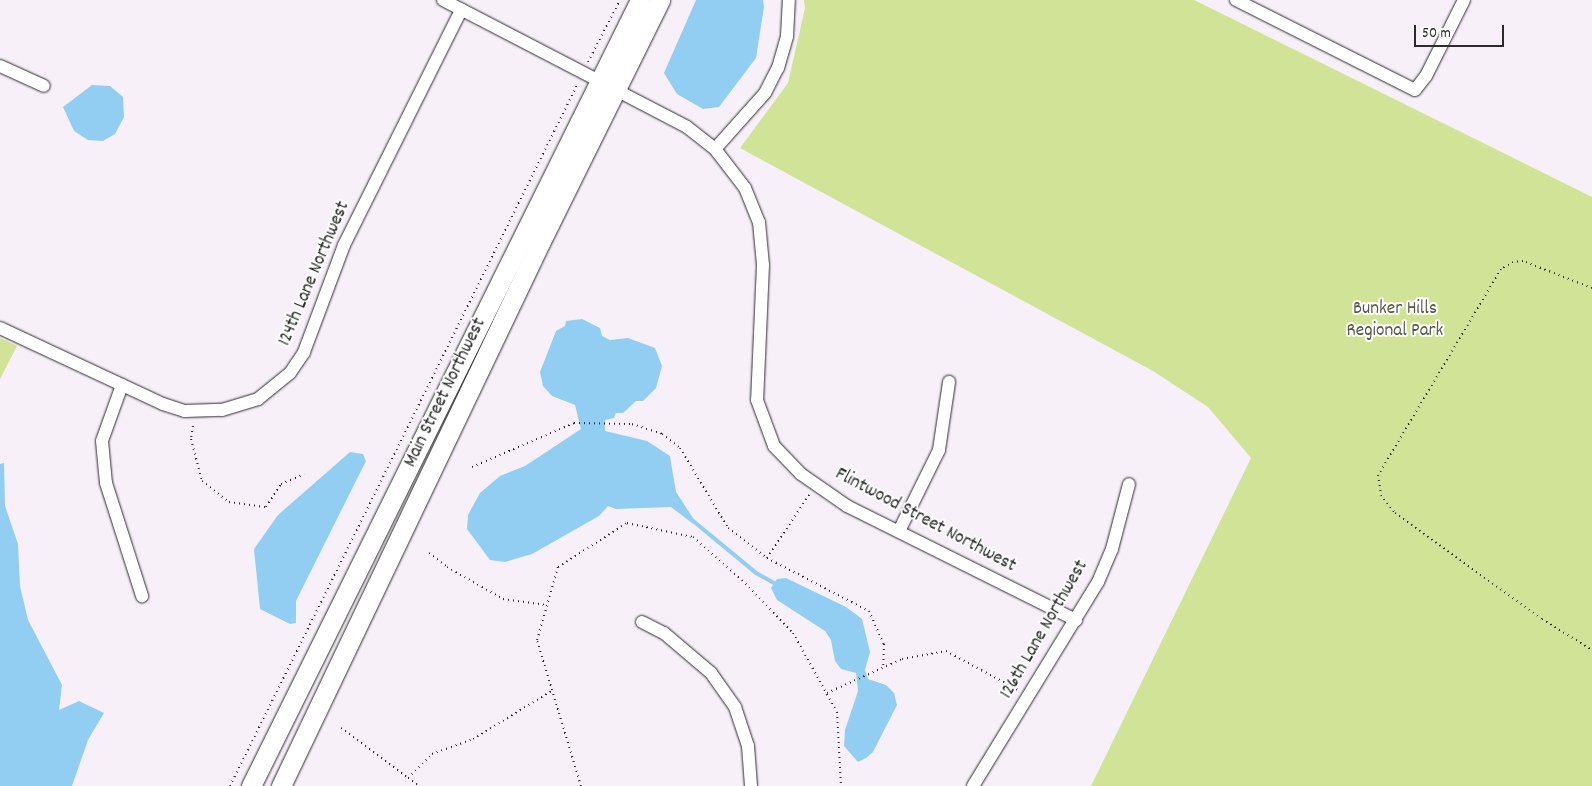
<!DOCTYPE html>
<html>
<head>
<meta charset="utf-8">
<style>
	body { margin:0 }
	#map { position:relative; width:1592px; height:786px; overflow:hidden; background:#f7f0f9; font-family:Dekko,sans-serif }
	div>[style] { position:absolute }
	.green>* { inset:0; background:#d0e397 }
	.water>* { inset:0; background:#92cef2 }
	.stream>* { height:4px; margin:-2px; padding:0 2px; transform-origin:2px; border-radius:2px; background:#92cef2 }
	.path>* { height:2px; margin-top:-1px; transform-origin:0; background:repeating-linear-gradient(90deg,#2b2b2b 0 1px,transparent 0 5px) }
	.roads { filter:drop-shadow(0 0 1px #2b2b2b) drop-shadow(0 0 1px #2b2b2b) }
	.minor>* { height:12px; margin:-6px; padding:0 6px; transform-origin:6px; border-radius:6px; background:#fff }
	.secondary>* { height:19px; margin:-9.5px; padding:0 9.5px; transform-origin:9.5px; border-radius:9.5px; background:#fff }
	span { translate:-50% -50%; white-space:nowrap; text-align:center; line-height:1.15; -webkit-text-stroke:4px #fff; paint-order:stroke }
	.street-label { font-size:19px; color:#2b2b2b }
	.park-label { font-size:19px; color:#545946 }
	.scale { position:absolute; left:1414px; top:25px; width:90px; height:22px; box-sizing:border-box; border:2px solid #2b2b2b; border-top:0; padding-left:6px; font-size:15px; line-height:18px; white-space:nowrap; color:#2b2b2b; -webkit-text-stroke:4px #fff; paint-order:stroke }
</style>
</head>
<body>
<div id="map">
	<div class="green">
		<div style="clip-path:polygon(804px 0,1194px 0,1592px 197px,1592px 786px,1091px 786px,1251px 458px,1208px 407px,1153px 371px,740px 148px,788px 83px,805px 8px)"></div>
		<div style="clip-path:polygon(0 338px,17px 346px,0 379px)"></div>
	</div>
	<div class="water">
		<div style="clip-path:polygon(696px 0,763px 0,764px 7px,756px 58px,719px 107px,703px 109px,677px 94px,664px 73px)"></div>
		<div style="clip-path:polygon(92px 85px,110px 86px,123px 97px,124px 117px,115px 134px,103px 141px,88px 140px,74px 131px,63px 107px)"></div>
		<div style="clip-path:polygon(582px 319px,600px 328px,602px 336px,610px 340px,628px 338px,655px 348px,662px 366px,656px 388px,643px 401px,636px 401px,623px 413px,616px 413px,614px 418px,605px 420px,605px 431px,647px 441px,670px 456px,676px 492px,693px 518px,692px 523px,671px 507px,616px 509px,608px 506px,599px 516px,532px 554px,505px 562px,490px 560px,467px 529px,468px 515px,480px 493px,500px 476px,525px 466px,581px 429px,575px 405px,552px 396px,543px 386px,540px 372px,556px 331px,565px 326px,566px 321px)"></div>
		<div style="clip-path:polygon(350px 452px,363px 454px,366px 461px,296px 601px,296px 623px,290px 624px,260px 609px,254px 549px,278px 515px)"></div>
		<div style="clip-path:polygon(4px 463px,5px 506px,18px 544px,20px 586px,28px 620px,62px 685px,59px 710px,79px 701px,104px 713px,88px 740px,72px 786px,0 786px,0 464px)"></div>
		<div style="clip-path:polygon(786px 578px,846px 607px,862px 619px,870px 652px,865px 670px,868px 679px,886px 685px,894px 693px,897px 705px,873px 752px,866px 758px,858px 762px,844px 746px,845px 730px,858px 691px,856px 673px,841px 669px,835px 661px,831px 640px,825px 631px,777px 600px,771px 588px,777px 579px)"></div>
	</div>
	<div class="stream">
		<div style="left:692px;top:520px;width:83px;rotate:39.6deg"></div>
		<div style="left:756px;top:573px;width:21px;rotate:29deg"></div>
	</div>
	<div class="path">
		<div style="left:588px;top:62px;width:70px;rotate:-62.7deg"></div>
		<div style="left:1592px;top:288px;width:74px;rotate:-158.6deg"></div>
		<div style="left:1523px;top:261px;width:10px;rotate:174deg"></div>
		<div style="left:1513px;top:262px;width:14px;rotate:150deg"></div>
		<div style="left:1501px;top:269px;width:240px;rotate:120.8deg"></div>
		<div style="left:1378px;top:475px;width:20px;rotate:81deg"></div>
		<div style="left:1381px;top:495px;width:23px;rotate:52deg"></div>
		<div style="left:1395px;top:513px;width:181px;rotate:35.8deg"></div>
		<div style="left:1542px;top:619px;width:59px;rotate:31.8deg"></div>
		<div style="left:193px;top:426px;width:13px;rotate:99deg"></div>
		<div style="left:191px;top:439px;width:43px;rotate:75.3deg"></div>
		<div style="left:202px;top:481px;width:34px;rotate:38deg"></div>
		<div style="left:229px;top:502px;width:37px;rotate:8deg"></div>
		<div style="left:266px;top:507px;width:27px;rotate:-57deg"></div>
		<div style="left:281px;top:484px;width:25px;rotate:-23deg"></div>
		<div style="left:472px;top:467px;width:111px;rotate:-23.3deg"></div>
		<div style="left:574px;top:423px;width:58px;rotate:1deg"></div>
		<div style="left:632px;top:424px;width:32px;rotate:18deg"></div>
		<div style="left:662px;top:434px;width:23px;rotate:38deg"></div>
		<div style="left:680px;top:448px;width:93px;rotate:59deg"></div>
		<div style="left:728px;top:528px;width:49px;rotate:37.6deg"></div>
		<div style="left:767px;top:558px;width:115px;rotate:27.5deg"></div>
		<div style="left:869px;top:611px;width:36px;rotate:66deg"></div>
		<div style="left:884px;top:644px;width:24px;rotate:92deg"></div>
		<div style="left:429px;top:553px;width:23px;rotate:38deg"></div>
		<div style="left:447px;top:567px;width:64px;rotate:29.7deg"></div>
		<div style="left:503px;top:599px;width:44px;rotate:7.8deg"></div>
		<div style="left:767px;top:558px;width:76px;rotate:-56.3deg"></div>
		<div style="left:827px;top:693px;width:82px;rotate:-24.4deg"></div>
		<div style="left:902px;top:659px;width:45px;rotate:-10.3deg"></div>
		<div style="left:946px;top:651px;width:82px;rotate:28.4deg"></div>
		<div style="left:341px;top:728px;width:84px;rotate:36.7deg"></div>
		<div style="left:408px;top:778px;width:34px;rotate:-45deg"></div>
		<div style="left:432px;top:754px;width:44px;rotate:-20.1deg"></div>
		<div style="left:473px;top:739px;width:94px;rotate:-31.5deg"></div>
		<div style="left:408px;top:778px;width:14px;rotate:36deg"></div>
		<div style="left:230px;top:786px;width:782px;rotate:-63.66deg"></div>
		<div style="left:581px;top:786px;width:152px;rotate:-106.8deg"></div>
		<div style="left:537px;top:640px;width:76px;rotate:-74deg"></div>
		<div style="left:558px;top:567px;width:82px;rotate:-32.5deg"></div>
		<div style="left:627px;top:523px;width:67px;rotate:12deg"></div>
		<div style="left:693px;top:537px;width:65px;rotate:41.3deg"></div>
		<div style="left:742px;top:580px;width:74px;rotate:46.1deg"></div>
		<div style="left:793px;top:633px;width:90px;rotate:60.9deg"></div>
		<div style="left:837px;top:712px;width:74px;rotate:86.9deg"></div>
	</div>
	<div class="roads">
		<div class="minor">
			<div style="left:443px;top:0;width:176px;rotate:27.4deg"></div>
			<div style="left:1236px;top:0;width:200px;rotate:26.7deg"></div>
			<div style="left:1415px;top:90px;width:18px;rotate:-52deg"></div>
			<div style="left:1426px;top:76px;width:85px;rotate:-63.4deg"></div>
			<div style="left:0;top:66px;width:48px;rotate:24.4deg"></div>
			<div style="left:616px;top:90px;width:80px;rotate:27.5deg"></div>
			<div style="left:687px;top:127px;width:36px;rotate:38deg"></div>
			<div style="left:715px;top:149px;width:49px;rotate:52.4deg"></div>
			<div style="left:745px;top:188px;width:37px;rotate:68deg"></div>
			<div style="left:759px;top:222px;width:43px;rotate:84.7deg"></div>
			<div style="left:763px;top:265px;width:135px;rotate:92.5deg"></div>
			<div style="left:757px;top:400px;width:49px;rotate:69.7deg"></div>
			<div style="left:774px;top:446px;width:39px;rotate:46deg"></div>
			<div style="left:801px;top:474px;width:56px;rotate:34.8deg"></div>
			<div style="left:847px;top:506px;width:256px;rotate:26.5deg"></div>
			<div style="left:715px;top:149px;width:75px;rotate:-48.2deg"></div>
			<div style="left:765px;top:93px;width:28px;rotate:-63deg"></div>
			<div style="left:778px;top:68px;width:33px;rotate:-74deg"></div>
			<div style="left:787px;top:36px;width:36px;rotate:-87deg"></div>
			<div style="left:0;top:328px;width:180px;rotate:25deg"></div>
			<div style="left:163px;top:404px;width:23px;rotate:18deg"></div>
			<div style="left:185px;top:411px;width:37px;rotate:-2deg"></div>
			<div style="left:222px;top:410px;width:38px;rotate:-17deg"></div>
			<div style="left:258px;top:399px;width:41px;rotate:-39.1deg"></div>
			<div style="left:290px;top:373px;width:25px;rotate:-56deg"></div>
			<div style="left:304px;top:352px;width:114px;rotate:-69.5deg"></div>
			<div style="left:344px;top:245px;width:263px;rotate:-63.5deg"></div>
			<div style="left:122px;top:385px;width:59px;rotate:109.7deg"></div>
			<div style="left:102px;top:441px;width:42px;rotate:84.6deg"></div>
			<div style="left:106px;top:483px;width:119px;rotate:72.3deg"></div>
			<div style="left:899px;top:531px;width:90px;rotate:-63.7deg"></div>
			<div style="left:939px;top:450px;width:69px;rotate:-81.6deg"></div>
			<div style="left:642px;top:622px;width:25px;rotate:27deg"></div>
			<div style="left:664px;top:633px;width:62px;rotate:40.4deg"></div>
			<div style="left:711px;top:673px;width:42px;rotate:54.8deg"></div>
			<div style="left:735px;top:707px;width:41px;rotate:71.6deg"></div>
			<div style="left:748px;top:746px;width:40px;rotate:85.7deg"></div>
			<div style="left:973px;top:786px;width:239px;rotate:-58.5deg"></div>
			<div style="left:1098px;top:582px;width:36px;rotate:-67deg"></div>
			<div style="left:1112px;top:549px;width:67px;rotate:-75.3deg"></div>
		</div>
		<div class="secondary">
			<div style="left:251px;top:786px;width:877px;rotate:-63.67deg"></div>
			<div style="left:281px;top:786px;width:602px;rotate:-64.5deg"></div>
			<div style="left:540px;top:243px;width:271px;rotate:-63.7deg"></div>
		</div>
	</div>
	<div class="street-label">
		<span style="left:315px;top:274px;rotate:-67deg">124th Lane Northwest</span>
		<span style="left:446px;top:393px;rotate:-64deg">Main Street Northwest</span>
		<span style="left:925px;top:521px;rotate:28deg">Flintwood Street Northwest</span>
		<span style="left:1045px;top:630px;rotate:-60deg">126th Lane Northwest</span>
	</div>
	<div class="park-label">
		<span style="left:1395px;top:321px">Bunker Hills<br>Regional Park</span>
	</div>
	<div class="scale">50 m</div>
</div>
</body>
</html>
